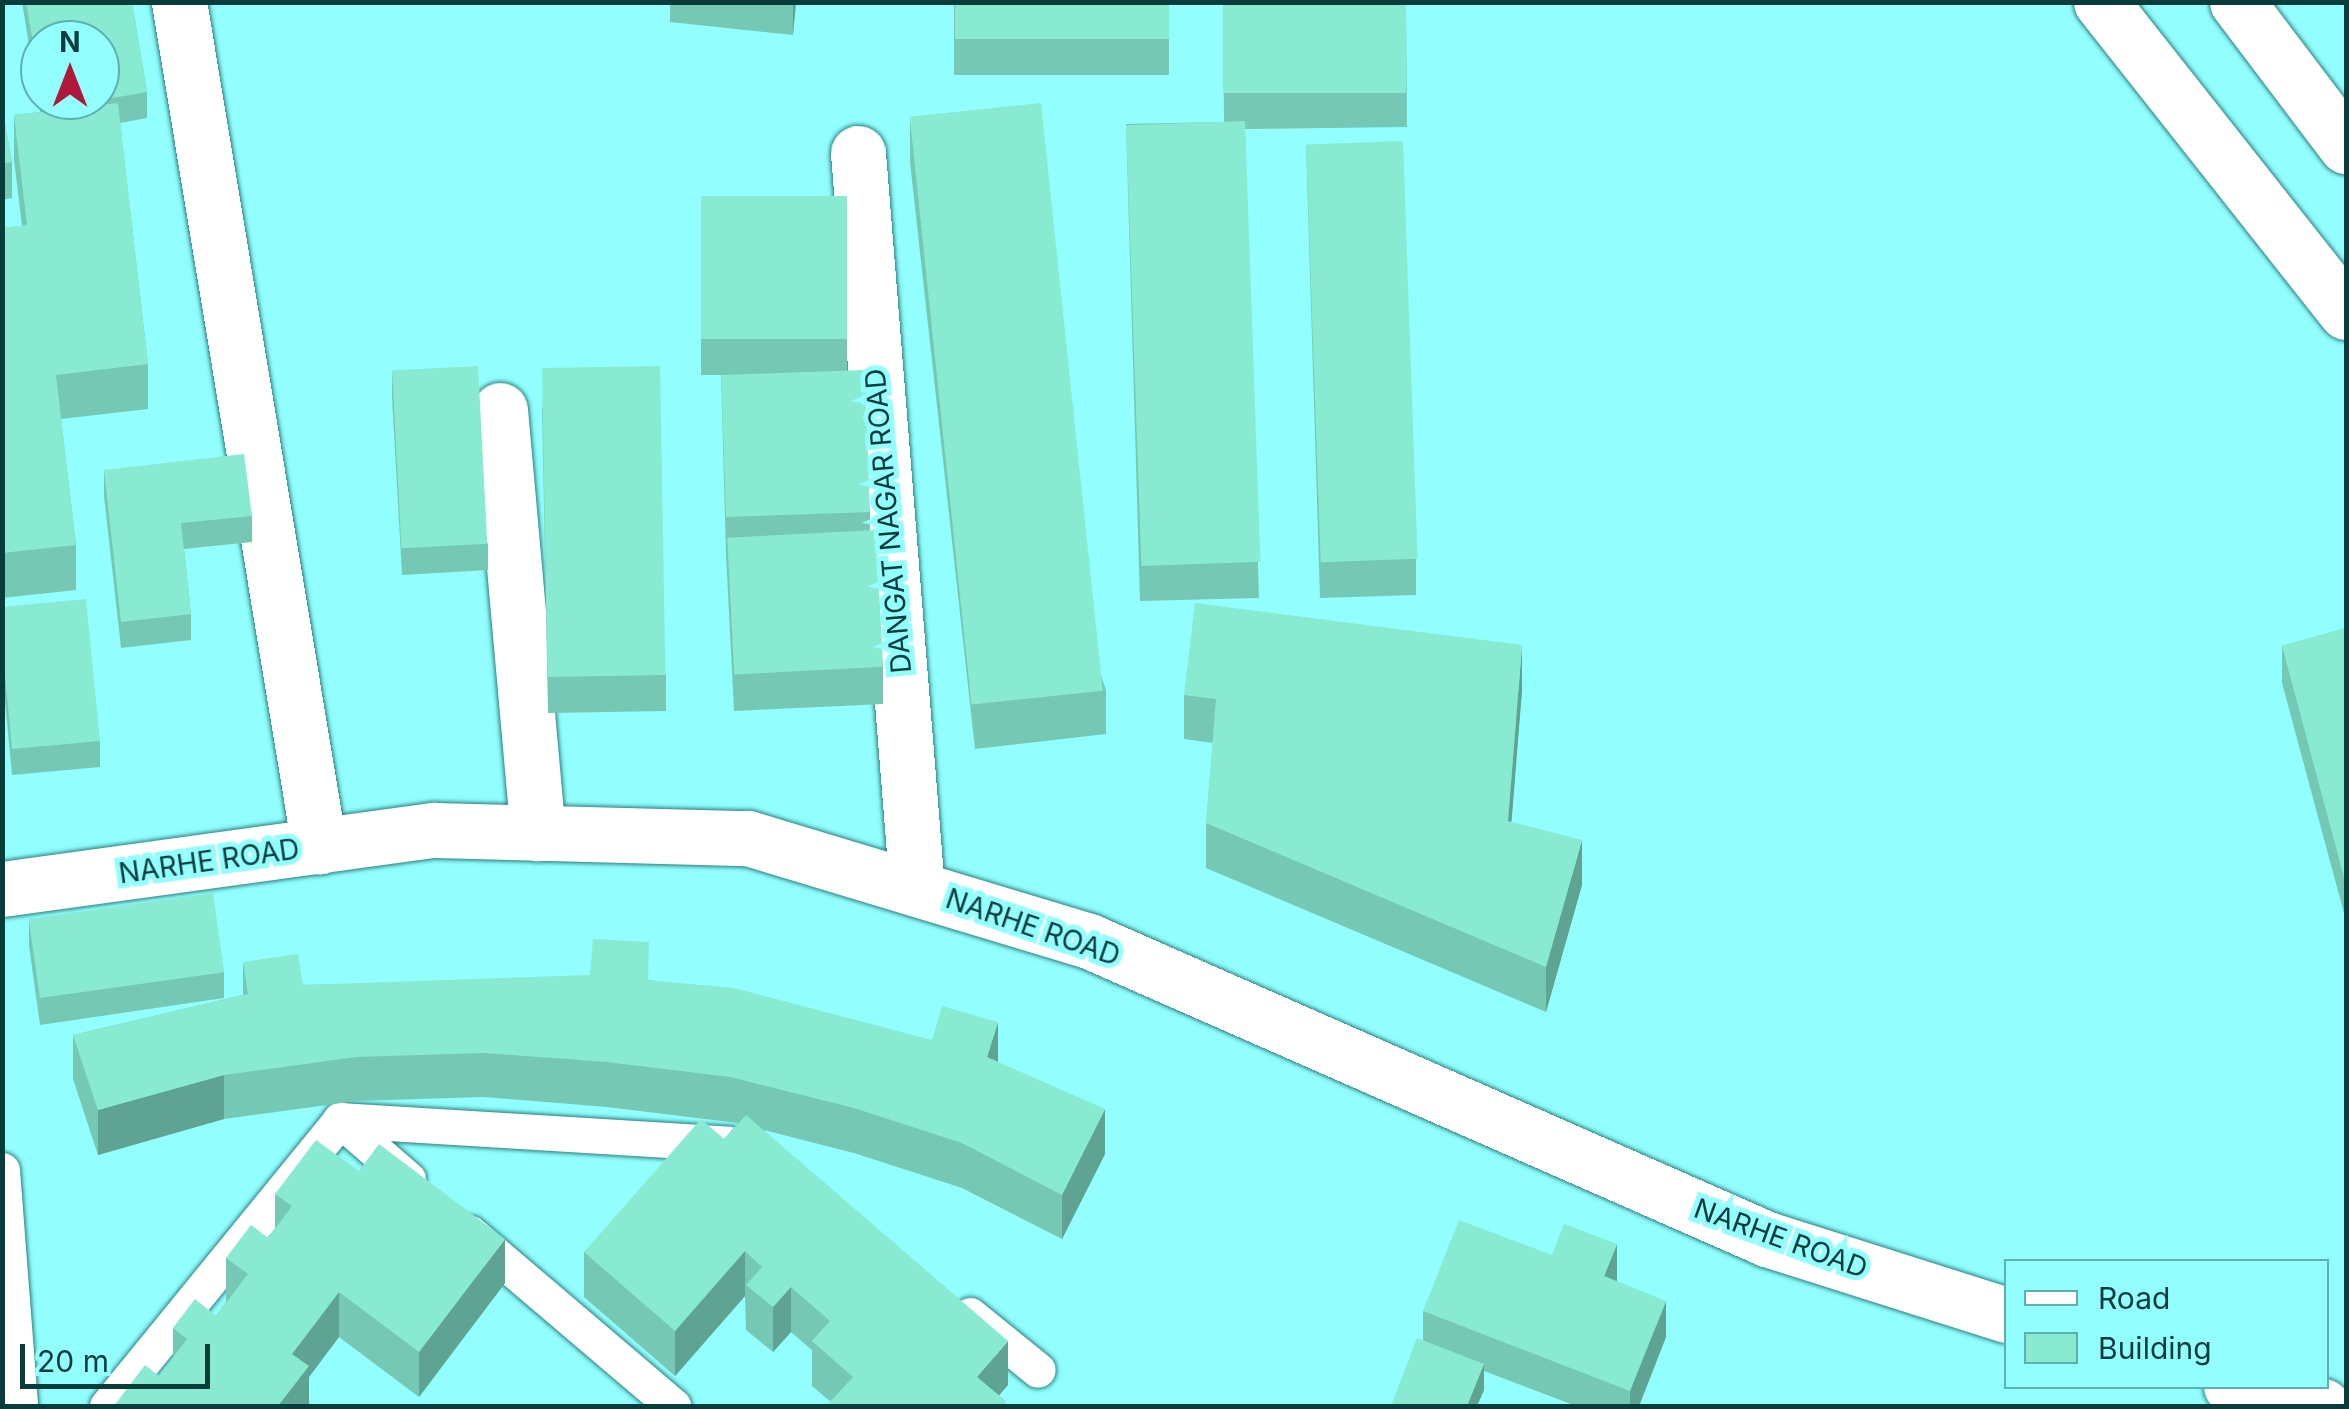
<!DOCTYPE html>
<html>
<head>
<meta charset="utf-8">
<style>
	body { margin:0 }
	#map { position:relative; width:2349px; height:1409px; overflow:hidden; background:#92fefe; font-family:Inter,sans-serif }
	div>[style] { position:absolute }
	.roads { filter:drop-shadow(0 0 2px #298080) drop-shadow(0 0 2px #298080) }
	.service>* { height:35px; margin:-17.5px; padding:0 17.5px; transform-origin:17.5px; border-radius:17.5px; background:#fff }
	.minor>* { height:55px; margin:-27.5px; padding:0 27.5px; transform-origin:27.5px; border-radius:27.5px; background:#fff }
	.tertiary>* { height:55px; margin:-27.5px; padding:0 27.5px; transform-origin:27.5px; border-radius:27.5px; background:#fff }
	.trunk>* { height:55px; margin:-27.5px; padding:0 27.5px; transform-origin:27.5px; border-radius:27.5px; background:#fff }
	.wall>* { inset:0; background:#75c9b4; transform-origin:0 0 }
	.shaded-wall>* { inset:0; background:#5fa492 }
	.building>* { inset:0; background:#88ead1; transform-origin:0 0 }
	span { translate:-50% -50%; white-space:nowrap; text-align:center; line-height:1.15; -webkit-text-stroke:10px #92fefe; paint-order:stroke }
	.street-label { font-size:28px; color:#0a3c3c }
	.frame { position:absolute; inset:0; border:5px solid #0a3c3c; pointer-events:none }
	.legend { position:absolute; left:2004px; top:1259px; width:325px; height:130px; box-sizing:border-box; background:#92fefe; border:2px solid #5cb0b0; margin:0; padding:12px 18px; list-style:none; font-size:30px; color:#0a3c3c }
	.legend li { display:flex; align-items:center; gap:20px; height:50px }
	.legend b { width:50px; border:2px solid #5cb0b0 }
	.north { position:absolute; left:20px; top:20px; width:100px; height:100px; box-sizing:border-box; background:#92fefe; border:2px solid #5cb0b0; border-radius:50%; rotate:0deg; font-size:28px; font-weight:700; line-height:40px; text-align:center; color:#0a3c3c }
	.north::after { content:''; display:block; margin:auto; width:35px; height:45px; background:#ad183b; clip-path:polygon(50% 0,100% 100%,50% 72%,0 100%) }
	.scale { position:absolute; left:20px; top:1344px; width:190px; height:45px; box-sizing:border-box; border:5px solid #0a3c3c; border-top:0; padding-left:12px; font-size:30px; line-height:35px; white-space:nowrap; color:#0a3c3c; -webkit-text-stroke:8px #92fefe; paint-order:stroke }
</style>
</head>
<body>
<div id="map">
	<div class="roads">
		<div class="service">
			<div style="left:340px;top:1120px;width:389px;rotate:3.5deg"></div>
			<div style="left:2px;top:1170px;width:237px;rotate:85.6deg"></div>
			<div style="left:470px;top:1233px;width:267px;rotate:40.4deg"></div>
			<div style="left:970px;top:1315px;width:87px;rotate:39deg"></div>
			<div style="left:107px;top:1406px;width:369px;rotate:-50.8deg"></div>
			<div style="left:340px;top:1120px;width:90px;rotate:40.9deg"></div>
		</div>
		<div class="minor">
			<div style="left:179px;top:2px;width:856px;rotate:80.58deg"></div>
			<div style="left:858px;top:153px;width:738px;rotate:85.42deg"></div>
			<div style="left:500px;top:410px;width:425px;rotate:84.9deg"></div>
		</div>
		<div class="tertiary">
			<div style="left:2101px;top:2px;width:395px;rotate:51.7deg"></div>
			<div style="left:2px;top:889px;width:436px;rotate:-7.8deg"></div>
			<div style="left:434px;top:830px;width:314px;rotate:1.5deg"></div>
			<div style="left:748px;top:838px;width:356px;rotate:16.8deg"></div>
			<div style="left:1089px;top:941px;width:741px;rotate:23.73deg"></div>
			<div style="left:1767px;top:1239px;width:251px;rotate:17.6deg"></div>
			<div style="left:2231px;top:1386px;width:94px;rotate:12.3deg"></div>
		</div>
		<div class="trunk">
			<div style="left:2237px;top:2px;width:181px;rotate:52.9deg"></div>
		</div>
	</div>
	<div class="wall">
		<div style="clip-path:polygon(evenodd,22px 2px,132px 2px,147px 92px,147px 118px,120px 123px,148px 364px,148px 409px,61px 419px,76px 545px,76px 590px,2px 598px,2px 228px,22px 226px,14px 160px,14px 115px,40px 112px,22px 2px,40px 40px,100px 100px,40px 100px,40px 40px)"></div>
		<div style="clip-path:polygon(670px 2px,796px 2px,793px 35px,670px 22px)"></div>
		<div style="left:954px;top:2px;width:215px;height:73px"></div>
		<div style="clip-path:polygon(1223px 2px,1406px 2px,1407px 127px,1245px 129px,1259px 598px,1140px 601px,1126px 124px,1224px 122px)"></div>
		<div style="clip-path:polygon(2px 108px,12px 162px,12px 198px,2px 200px)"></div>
		<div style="clip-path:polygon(910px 117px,1106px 690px,1106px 734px,975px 749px,910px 162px)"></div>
		<div style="clip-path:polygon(1306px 144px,1416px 559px,1416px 595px,1320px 598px)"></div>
		<div style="clip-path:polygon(701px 196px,847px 196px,847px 371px,870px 512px,870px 531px,883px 667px,883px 704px,734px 711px,726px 554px,721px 375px,701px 375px)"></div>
		<div style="clip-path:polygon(392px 371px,488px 544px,488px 570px,402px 575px,392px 397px)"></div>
		<div style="clip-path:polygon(542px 406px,666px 675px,666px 711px,548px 713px)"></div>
		<div style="clip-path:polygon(104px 470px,252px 516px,252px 542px,184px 549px,191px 614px,191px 640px,121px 648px,104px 496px)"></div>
		<div style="clip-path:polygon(2px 607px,100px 741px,100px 767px,12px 775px,2px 669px)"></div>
		<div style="clip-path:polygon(2346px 628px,2346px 933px,2345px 917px,2282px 683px,2282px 646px)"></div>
		<div style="clip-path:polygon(1522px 690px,1511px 822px,1582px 885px,1546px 1012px,1206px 868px,1206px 823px,1213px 743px,1184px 739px,1184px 695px)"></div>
		<div style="clip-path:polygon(29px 920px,224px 972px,224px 998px,40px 1025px,29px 946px)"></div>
		<div style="clip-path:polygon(243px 962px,303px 985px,649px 980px,998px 1062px,1105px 1154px,1062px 1239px,962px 1188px,854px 1153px,764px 1130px,1008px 1385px,999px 1395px,1006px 1406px,831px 1402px,812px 1386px,812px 1350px,791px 1332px,773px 1352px,746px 1330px,745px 1296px,675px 1376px,584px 1297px,584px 1252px,724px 1139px,738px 1123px,607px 1107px,483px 1097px,356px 1101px,224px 1119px,98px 1155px,73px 1079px,73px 1035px,243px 995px)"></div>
		<div style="clip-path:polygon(275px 1194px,505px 1283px,419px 1397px,339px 1337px,309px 1377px,309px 1406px,159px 1376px,173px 1357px,173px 1328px,216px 1316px,226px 1302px,226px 1258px,268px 1238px,275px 1229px)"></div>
		<div style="clip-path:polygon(1617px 1281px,1666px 1337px,1639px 1406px,1576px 1406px,1484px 1371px,1484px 1390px,1477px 1406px,1391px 1406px,1423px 1341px,1423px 1311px)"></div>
	</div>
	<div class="shaded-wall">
		<div style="clip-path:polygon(793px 2px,796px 2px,793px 35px)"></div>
		<div style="clip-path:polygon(1522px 645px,1522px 690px,1508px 866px,1508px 821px)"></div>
		<div style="clip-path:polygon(1582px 840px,1582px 885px,1546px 1012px,1546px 967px)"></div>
		<div style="clip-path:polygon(998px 1022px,998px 1067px,987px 1057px)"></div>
		<div style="clip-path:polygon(224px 1075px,224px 1119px,98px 1155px,98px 1110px)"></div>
		<div style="clip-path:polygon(1105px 1109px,1105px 1154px,1062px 1239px,1062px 1195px)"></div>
		<div style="clip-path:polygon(505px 1239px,505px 1283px,419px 1397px,419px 1352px)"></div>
		<div style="clip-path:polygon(1617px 1244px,1617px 1280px,1604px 1313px,1604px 1276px)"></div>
		<div style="clip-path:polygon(745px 1251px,745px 1296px,675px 1376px,675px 1331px)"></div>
		<div style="clip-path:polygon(791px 1287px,791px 1332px,773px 1352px,773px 1307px)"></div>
		<div style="clip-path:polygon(339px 1292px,339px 1337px,309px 1377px,309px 1406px,278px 1406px,292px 1354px)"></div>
		<div style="clip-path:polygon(1666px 1301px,1666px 1337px,1639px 1406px,1630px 1406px,1630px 1391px)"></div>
		<div style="clip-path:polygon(1008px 1341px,1008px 1385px,990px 1406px,977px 1377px)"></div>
		<div style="clip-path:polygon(1484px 1364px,1484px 1390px,1477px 1406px,1467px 1406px)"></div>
	</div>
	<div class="building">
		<div style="clip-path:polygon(26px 2px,132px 2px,147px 92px,44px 110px,43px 100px,100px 100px,100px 40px,40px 40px,40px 84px)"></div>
		<div style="left:955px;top:2px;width:214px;height:37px"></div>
		<div style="left:1223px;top:2px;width:183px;height:91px"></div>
		<div style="clip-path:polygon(118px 103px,148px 364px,56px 375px,76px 545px,2px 553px,2px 228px,27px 225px,14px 115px)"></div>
		<div style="left:1041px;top:103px;width:591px;height:132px;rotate:84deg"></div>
		<div style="clip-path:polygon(2px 108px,12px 162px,2px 164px)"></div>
		<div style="left:1245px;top:121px;width:441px;height:119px;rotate:88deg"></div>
		<div style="left:1403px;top:141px;width:418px;height:97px;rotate:88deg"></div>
		<div style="left:701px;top:196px;width:146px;height:143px"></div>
		<div style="left:478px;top:366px;width:178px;height:86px;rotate:87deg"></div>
		<div style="left:660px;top:366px;width:309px;height:118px;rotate:89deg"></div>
		<div style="left:865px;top:370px;width:142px;height:144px;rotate:88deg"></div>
		<div style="clip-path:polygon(244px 454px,252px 516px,181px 523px,191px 614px,121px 622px,104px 470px)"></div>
		<div style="left:876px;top:530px;width:137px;height:149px;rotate:87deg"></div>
		<div style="clip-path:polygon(86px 599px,100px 741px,12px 749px,2px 643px,2px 607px)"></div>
		<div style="clip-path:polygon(1195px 603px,1522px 645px,1508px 821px,1582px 840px,1546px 967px,1206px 823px,1216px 699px,1184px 695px)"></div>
		<div style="clip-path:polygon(2346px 628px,2346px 880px,2345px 881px,2282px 646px)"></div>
		<div style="left:213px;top:893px;width:80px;height:186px;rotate:82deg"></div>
		<div style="clip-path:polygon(593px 939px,649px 942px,648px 980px,734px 988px,932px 1040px,942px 1006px,998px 1022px,987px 1057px,1105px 1109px,1062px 1195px,962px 1143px,854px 1108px,730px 1077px,607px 1062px,483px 1053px,356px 1057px,224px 1075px,98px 1110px,73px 1035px,248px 994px,243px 962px,298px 954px,303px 985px,590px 975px)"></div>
		<div style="clip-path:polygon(746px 1115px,1008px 1341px,977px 1377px,1006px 1401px,1001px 1406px,826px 1406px,853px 1377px,812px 1341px,830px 1321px,791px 1287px,773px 1307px,746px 1285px,762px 1267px,745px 1251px,675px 1331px,584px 1252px,701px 1119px,724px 1139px)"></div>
		<div style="clip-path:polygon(316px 1140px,359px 1171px,379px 1144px,505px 1239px,419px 1352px,339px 1292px,292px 1354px,309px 1366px,278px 1406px,114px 1406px,145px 1365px,159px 1376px,187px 1339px,173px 1328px,195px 1299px,216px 1316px,248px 1274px,226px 1258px,251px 1225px,268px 1238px,292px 1206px,275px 1194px)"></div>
		<div style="clip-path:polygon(1459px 1220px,1552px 1255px,1564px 1224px,1617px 1244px,1604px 1276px,1666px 1301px,1630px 1391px,1423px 1311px)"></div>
		<div style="clip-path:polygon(1417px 1338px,1484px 1364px,1467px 1406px,1391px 1406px)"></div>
	</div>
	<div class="street-label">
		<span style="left:888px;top:521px;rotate:-95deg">DANGAT NAGAR ROAD</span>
		<span style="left:209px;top:861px;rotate:-8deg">NARHE ROAD</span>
		<span style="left:1033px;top:927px;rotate:19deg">NARHE ROAD</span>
		<span style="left:1781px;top:1238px;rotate:20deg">NARHE ROAD</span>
	</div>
	<div class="frame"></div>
	<ul class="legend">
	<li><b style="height:12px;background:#fff"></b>Road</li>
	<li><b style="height:28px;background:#88ead1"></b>Building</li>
	</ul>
	<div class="north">N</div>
	<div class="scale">20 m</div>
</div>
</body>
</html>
